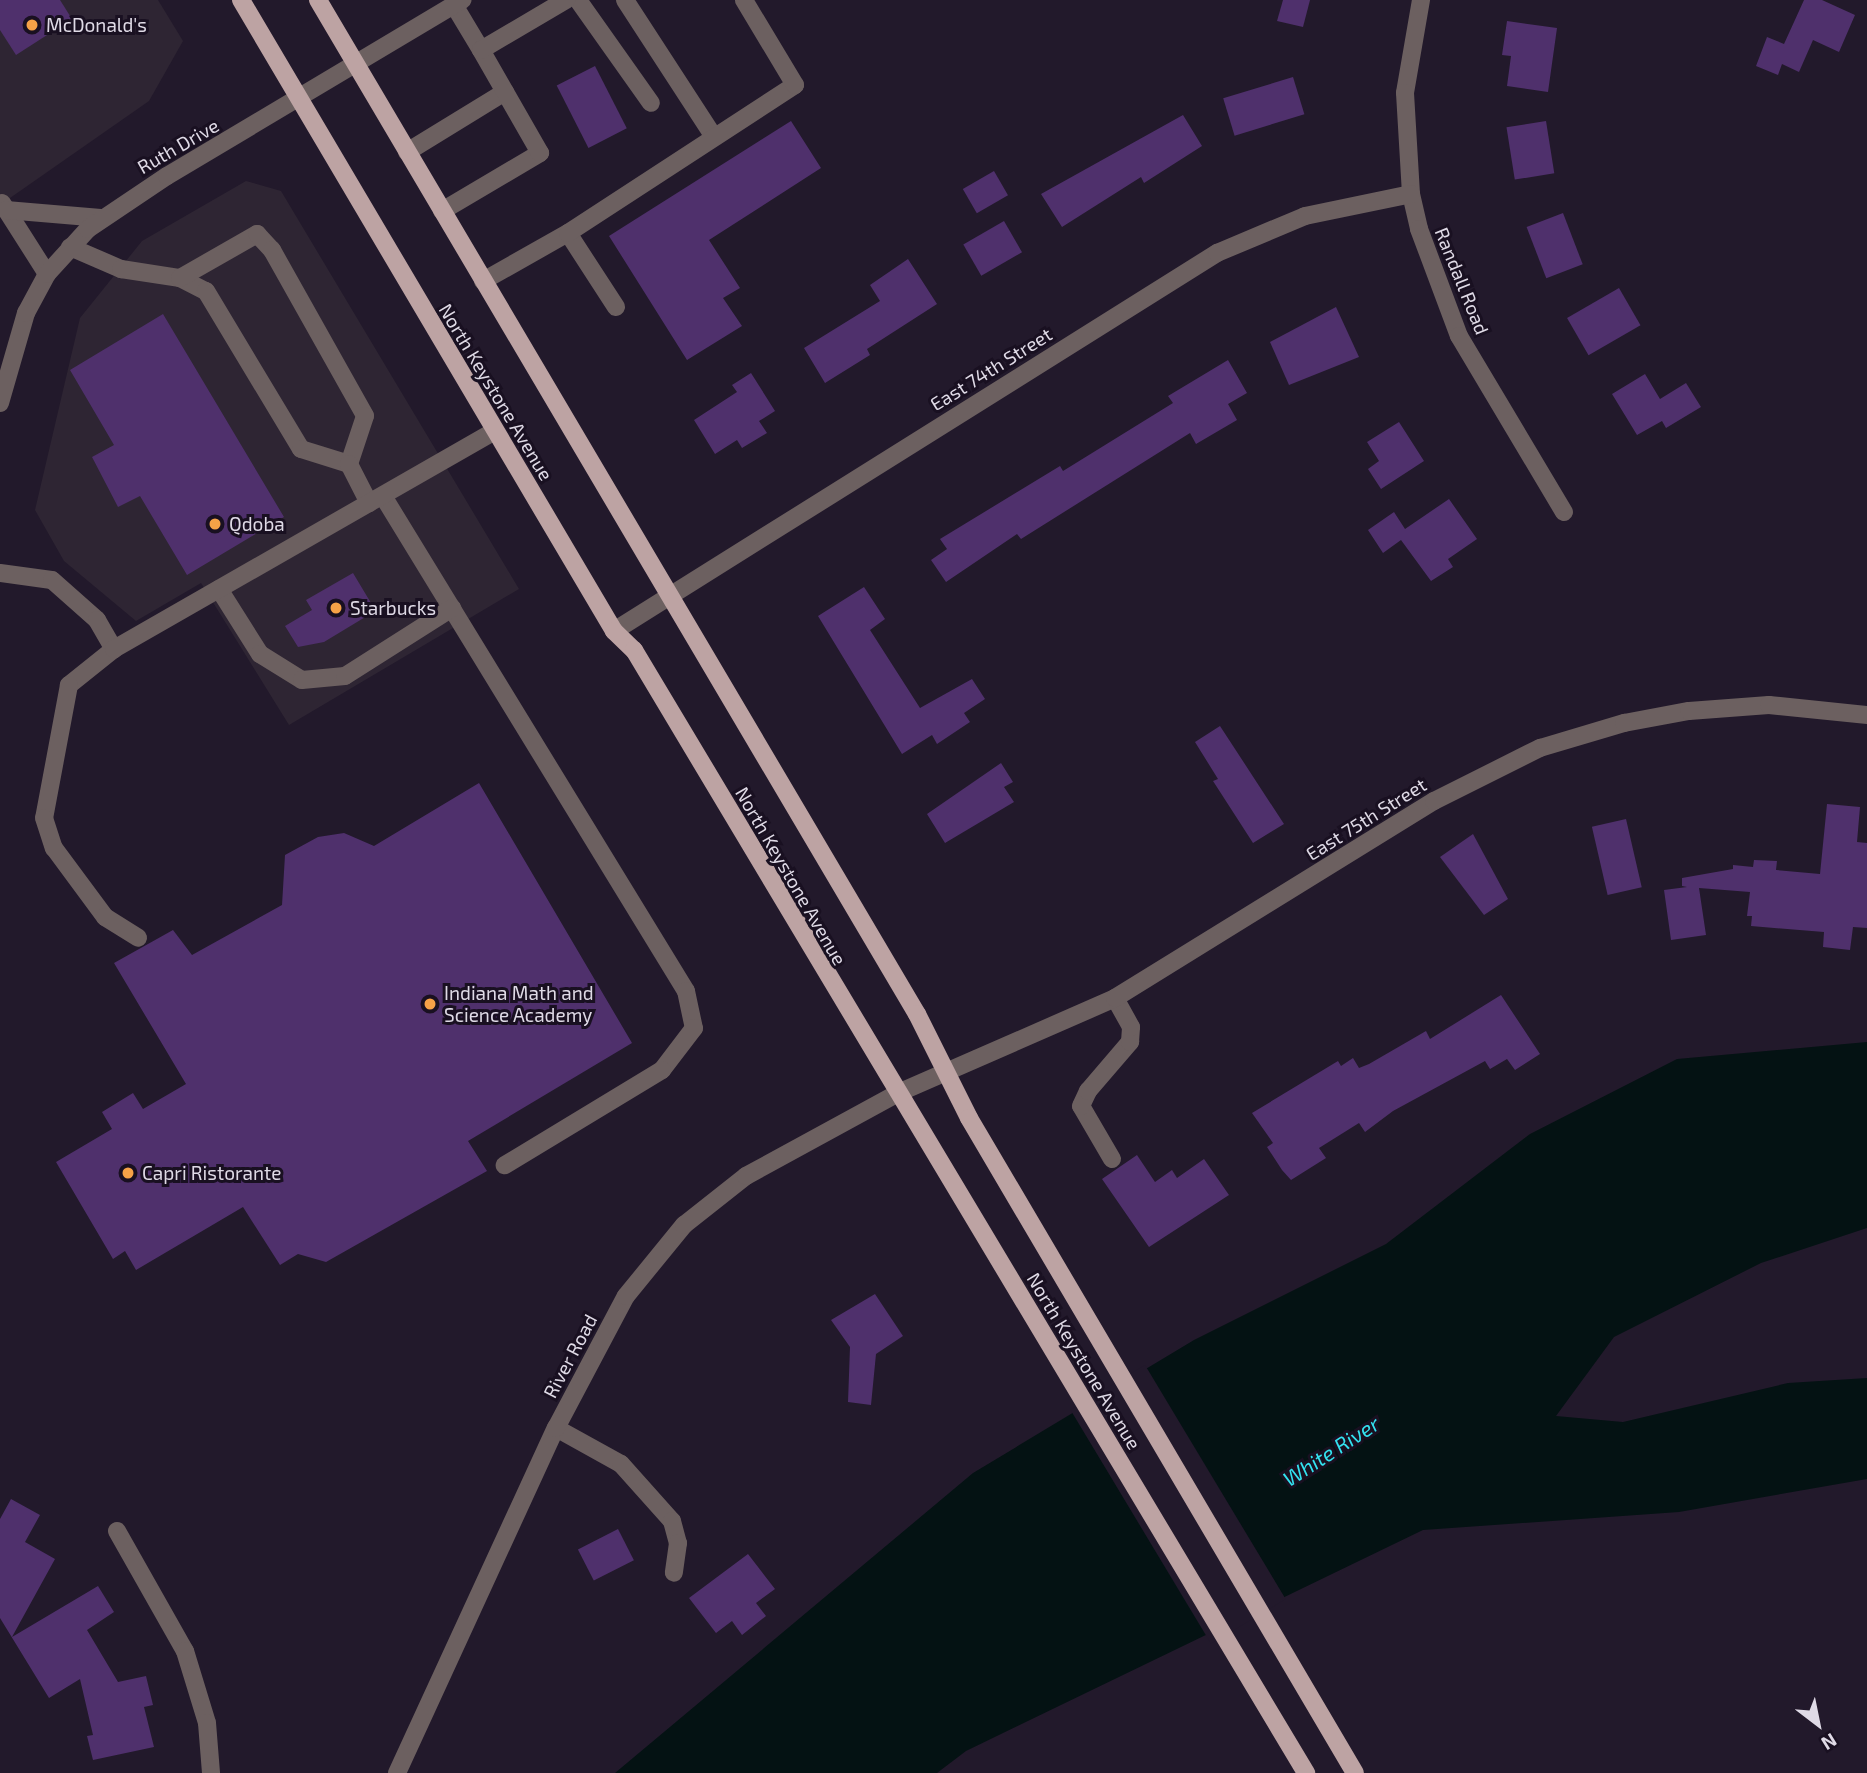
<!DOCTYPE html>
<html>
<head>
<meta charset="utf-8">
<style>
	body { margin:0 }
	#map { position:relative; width:1867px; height:1773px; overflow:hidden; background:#22192b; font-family:"Exo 2",sans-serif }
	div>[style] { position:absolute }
	.commercial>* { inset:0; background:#2e2533 }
	.water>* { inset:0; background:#041213 }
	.pier>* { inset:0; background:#22192b; transform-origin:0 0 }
	.building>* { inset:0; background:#4f306c; transform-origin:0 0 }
	.minor>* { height:18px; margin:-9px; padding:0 9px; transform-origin:9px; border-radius:9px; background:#6c6060 }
	.major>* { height:18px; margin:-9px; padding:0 9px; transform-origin:9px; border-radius:9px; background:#bda3a3 }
	.dots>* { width:19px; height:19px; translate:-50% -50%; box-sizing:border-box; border:4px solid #191021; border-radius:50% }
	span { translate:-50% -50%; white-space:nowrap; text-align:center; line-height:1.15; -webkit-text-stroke:6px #191021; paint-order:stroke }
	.poi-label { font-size:19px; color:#dfdae6 }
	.left { translate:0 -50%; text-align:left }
	.street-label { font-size:19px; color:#dfdae6 }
	.water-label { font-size:21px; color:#33e2f0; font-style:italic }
	.north { position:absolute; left:1783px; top:1689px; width:70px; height:70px; -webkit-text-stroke:5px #191021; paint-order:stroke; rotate:148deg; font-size:19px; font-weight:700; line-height:28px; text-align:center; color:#dfdae6 }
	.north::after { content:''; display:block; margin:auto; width:24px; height:32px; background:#dfdae6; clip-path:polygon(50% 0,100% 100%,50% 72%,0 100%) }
</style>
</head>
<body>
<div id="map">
	<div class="commercial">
		<div style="clip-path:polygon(0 0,158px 0,183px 41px,149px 101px,0 205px)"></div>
		<div style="clip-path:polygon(246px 181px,281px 191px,519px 589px,289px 725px,201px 583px,136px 621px,64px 561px,35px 510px,80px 318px,142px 241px)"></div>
	</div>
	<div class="water">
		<div style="clip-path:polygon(1867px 1042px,1867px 1228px,1761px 1263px,1614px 1337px,1556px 1416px,1623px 1422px,1788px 1383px,1867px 1378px,1867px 1479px,1679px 1512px,1423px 1530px,966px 1751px,937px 1773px,615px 1773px,973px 1473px,1194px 1340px,1386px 1244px,1530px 1134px,1677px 1059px)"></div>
	</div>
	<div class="pier">
		<div style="left:1145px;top:1365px;width:273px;height:87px;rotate:59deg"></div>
	</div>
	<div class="building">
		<div style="clip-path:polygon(0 0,60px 0,72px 19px,16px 55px,0 30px)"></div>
		<div style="clip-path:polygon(1283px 0,1310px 0,1303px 27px,1277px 21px)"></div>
		<div style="clip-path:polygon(1804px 0,1822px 0,1855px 15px,1839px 52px,1813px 40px,1799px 72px,1782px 64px,1778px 75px,1756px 66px,1767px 37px,1784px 44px)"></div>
		<div style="clip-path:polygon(1507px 21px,1557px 28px,1548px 92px,1507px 86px,1511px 56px,1502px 55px)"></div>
		<div style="left:595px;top:66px;width:70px;height:43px;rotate:63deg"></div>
		<div style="left:1293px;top:77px;width:39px;height:73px;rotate:73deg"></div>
		<div style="clip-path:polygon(1183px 115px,1202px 146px,1144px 183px,1141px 177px,1062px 227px,1041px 194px)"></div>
		<div style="clip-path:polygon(791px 121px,821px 168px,709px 240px,740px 288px,723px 298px,742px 326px,687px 360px,609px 236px)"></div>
		<div style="left:1546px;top:121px;width:53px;height:40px;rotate:81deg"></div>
		<div style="left:994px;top:171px;width:28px;height:36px;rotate:60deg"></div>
		<div style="left:1563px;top:213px;width:55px;height:39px;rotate:69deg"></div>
		<div style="left:1004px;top:221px;width:36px;height:47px;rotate:60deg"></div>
		<div style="clip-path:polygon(908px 259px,937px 304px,867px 349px,870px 355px,825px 383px,804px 348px,880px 301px,870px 285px)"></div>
		<div style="left:1619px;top:288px;width:43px;height:60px;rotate:60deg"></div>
		<div style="clip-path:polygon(1336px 307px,1359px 357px,1289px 385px,1270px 342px)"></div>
		<div style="clip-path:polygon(163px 314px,284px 517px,187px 575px,140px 496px,118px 507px,92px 457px,114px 445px,70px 370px)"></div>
		<div style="clip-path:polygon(1228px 360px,1247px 393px,1228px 404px,1237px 420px,1196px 444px,1190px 433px,1021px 539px,1017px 534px,946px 582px,931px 560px,947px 549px,940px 539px,1060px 466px,1063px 471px,1173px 403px,1168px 396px)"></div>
		<div style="clip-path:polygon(751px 373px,775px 411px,759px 421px,767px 433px,742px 448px,737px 440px,715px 454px,694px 420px,737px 392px,732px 385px)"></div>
		<div style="clip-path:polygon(1645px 374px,1660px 399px,1686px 383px,1701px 407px,1666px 428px,1662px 421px,1637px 435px,1612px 394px)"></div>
		<div style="clip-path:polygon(1399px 422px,1424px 461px,1381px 489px,1368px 469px,1379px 461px,1367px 442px)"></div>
		<div style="clip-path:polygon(1449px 499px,1477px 539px,1448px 559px,1453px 567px,1431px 581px,1401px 540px,1383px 553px,1368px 530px,1394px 512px,1405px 529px)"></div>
		<div style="clip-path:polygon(353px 573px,371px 603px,362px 608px,367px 616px,324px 642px,298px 647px,285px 626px,312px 610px,306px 600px)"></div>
		<div style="clip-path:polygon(864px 587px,885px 619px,870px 630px,920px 708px,972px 679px,985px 699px,964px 713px,970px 722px,937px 744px,932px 735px,902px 754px,818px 616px)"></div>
		<div style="clip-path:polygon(1220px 726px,1284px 824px,1253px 843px,1213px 781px,1218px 779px,1195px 742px)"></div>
		<div style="clip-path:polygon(1001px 763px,1013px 782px,1004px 787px,1014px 802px,945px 843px,927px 814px)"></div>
		<div style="clip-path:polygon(479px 783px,632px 1043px,468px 1141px,487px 1171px,326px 1262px,298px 1254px,280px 1265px,243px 1207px,136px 1270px,125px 1251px,113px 1259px,56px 1162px,112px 1129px,102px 1112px,133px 1093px,143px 1109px,186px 1084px,114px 963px,173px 930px,192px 955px,282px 905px,285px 855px,318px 837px,344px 833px,374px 846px)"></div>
		<div style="clip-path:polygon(1827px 804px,1860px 807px,1857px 842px,1867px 843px,1867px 928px,1853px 927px,1850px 950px,1823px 947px,1824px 932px,1751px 926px,1752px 916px,1747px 916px,1750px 892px,1699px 888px,1706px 935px,1671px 940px,1664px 890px,1687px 887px,1682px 886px,1682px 878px,1733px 869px,1733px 865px,1753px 867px,1754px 860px,1777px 861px,1776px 870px,1820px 874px)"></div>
		<div style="left:1626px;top:819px;width:70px;height:35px;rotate:77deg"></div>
		<div style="clip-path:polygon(1473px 834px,1508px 899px,1484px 915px,1440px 857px)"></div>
		<div style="clip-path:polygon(1501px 995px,1540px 1054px,1515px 1070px,1507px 1059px,1490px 1069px,1485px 1061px,1393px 1111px,1365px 1132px,1359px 1123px,1319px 1148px,1326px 1158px,1291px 1180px,1282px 1170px,1267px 1147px,1273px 1143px,1252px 1113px,1338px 1061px,1341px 1066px,1353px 1058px,1359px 1068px,1369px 1064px,1426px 1031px,1430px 1039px)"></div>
		<div style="clip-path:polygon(1137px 1155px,1155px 1182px,1172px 1170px,1177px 1178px,1204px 1159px,1229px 1195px,1149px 1247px,1102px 1179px)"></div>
		<div style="clip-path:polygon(875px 1294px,903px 1336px,876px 1354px,871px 1405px,848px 1402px,850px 1347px,831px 1320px)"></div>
		<div style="clip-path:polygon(11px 1499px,40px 1515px,25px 1542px,55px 1559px,12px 1637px,98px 1586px,114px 1612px,87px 1630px,118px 1682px,146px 1676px,153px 1705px,144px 1707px,154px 1747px,93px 1760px,87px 1736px,93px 1735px,80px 1679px,49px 1698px,0 1618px,0 1519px)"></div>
		<div style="left:618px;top:1529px;width:35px;height:45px;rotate:63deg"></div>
		<div style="clip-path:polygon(748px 1554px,775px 1589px,756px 1603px,766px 1616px,742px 1635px,732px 1621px,716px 1633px,689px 1598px)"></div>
	</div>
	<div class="minor">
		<div style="left:578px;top:0;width:126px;rotate:54.7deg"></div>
		<div style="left:625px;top:0;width:163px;rotate:57deg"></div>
		<div style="left:1421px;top:0;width:94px;rotate:99.8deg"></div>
		<div style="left:1405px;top:93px;width:101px;rotate:86.6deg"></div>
		<div style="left:1411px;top:194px;width:36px;rotate:77deg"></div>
		<div style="left:1419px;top:229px;width:114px;rotate:69.5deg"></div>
		<div style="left:1459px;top:336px;width:205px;rotate:59.2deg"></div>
		<div style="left:454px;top:5px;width:52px;rotate:59deg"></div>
		<div style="left:407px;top:152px;width:115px;rotate:-31.5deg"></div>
		<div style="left:2px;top:203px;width:84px;rotate:57.6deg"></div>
		<div style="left:6px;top:210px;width:95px;rotate:4.8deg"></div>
		<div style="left:442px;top:211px;width:114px;rotate:-30.6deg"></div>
		<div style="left:540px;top:153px;width:119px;rotate:-119.8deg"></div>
		<div style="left:481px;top:50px;width:99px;rotate:-30.5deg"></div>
		<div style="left:70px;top:247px;width:56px;rotate:23.3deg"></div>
		<div style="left:121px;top:269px;width:60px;rotate:8.7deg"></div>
		<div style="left:180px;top:278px;width:29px;rotate:27deg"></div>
		<div style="left:206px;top:291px;width:184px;rotate:59deg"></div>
		<div style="left:301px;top:449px;width:50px;rotate:17.4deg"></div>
		<div style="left:180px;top:278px;width:89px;rotate:-29.7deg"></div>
		<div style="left:257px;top:234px;width:22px;rotate:47deg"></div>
		<div style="left:272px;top:250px;width:190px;rotate:60.7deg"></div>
		<div style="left:365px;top:416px;width:51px;rotate:108.4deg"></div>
		<div style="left:349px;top:464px;width:44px;rotate:62.9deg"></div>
		<div style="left:483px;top:281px;width:98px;rotate:-29.5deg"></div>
		<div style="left:616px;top:307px;width:88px;rotate:-123deg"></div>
		<div style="left:568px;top:233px;width:271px;rotate:-33.1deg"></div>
		<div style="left:795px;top:85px;width:99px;rotate:-121deg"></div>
		<div style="left:0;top:403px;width:94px;rotate:-73.9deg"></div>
		<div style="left:26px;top:313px;width:44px;rotate:-61.7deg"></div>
		<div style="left:47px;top:274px;width:61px;rotate:-47.7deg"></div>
		<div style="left:88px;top:229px;width:95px;rotate:-33.9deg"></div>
		<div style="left:167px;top:176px;width:344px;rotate:-30.8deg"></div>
		<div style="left:383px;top:496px;width:580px;rotate:58.53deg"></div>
		<div style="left:686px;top:991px;width:38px;rotate:78deg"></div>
		<div style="left:694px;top:1028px;width:53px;rotate:127.3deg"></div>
		<div style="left:662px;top:1070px;width:184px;rotate:148.8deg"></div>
		<div style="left:0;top:573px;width:52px;rotate:7.7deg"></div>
		<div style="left:52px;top:580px;width:60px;rotate:41.6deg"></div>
		<div style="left:97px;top:620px;width:34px;rotate:60deg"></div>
		<div style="left:114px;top:649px;width:58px;rotate:141.3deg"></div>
		<div style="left:69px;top:685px;width:135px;rotate:100.6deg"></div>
		<div style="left:44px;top:818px;width:32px;rotate:72deg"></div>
		<div style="left:54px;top:848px;width:86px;rotate:53.5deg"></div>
		<div style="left:105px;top:917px;width:39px;rotate:32deg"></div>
		<div style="left:219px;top:589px;width:77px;rotate:57.8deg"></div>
		<div style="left:260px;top:654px;width:49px;rotate:31.8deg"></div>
		<div style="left:302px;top:680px;width:43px;rotate:-5.3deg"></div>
		<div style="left:345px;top:676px;width:127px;rotate:-32.4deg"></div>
		<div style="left:614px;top:631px;width:712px;rotate:-32.08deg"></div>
		<div style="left:1217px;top:253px;width:95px;rotate:-22.8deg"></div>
		<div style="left:1305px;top:216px;width:108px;rotate:-11.7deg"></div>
		<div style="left:114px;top:649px;width:439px;rotate:-29.8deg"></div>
		<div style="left:1112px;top:1159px;width:61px;rotate:-120.3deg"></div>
		<div style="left:1081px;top:1106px;width:17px;rotate:-65deg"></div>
		<div style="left:1088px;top:1091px;width:65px;rotate:-49.4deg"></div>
		<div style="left:1130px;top:1042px;width:15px;rotate:-86deg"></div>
		<div style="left:1131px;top:1027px;width:33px;rotate:-119deg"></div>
		<div style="left:556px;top:1428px;width:74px;rotate:29deg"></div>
		<div style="left:621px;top:1464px;width:76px;rotate:48.2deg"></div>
		<div style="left:672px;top:1521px;width:23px;rotate:75deg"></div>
		<div style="left:678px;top:1543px;width:30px;rotate:98deg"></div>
		<div style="left:117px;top:1531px;width:138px;rotate:60.5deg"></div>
		<div style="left:185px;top:1651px;width:75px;rotate:73deg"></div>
		<div style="left:207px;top:1723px;width:50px;rotate:85.4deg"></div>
		<div style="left:397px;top:1773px;width:380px;rotate:-65.3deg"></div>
		<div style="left:556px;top:1428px;width:149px;rotate:-62.1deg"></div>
		<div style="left:626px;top:1296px;width:92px;rotate:-50.8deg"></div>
		<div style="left:684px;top:1225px;width:79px;rotate:-38.3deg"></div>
		<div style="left:746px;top:1176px;width:173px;rotate:-28.6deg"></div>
		<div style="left:898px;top:1093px;width:237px;rotate:-23.6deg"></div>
		<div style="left:1115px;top:998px;width:375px;rotate:-31.7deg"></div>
		<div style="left:1434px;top:801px;width:119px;rotate:-26.6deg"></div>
		<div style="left:1540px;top:748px;width:88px;rotate:-16.6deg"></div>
		<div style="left:1624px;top:723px;width:66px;rotate:-10.5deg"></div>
		<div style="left:1689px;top:711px;width:80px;rotate:-4.3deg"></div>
		<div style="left:1769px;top:705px;width:99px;rotate:5.8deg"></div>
	</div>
	<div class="major">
		<div style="left:241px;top:0;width:733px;rotate:59.41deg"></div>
		<div style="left:614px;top:631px;width:28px;rotate:44deg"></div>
		<div style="left:634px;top:650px;width:1309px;rotate:59.1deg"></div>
		<div style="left:318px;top:0;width:1178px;rotate:59.43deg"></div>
		<div style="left:917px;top:1014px;width:116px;rotate:63.4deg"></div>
		<div style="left:969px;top:1118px;width:760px;rotate:59.49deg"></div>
	</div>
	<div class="dots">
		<div style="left:32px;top:25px;background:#f6a247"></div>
		<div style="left:215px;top:524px;background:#f6a247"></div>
		<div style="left:336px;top:608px;background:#f6a247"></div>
		<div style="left:430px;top:1004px;background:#f6a247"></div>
		<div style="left:128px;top:1173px;background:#f6a247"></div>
	</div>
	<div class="poi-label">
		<span class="left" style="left:46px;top:25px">McDonald's</span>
		<span class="left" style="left:229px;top:524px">Qdoba</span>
		<span class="left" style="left:350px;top:608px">Starbucks</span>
		<span class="left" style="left:444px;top:1004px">Indiana Math and<br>Science Academy</span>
		<span class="left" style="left:142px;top:1173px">Capri Ristorante</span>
	</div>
	<div class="street-label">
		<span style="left:178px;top:146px;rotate:-30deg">Ruth Drive</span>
		<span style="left:1462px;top:281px;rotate:68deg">Randall Road</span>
		<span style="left:991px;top:369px;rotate:-32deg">East 74th Street</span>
		<span style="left:496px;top:392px;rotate:59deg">North Keystone Avenue</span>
		<span style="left:1366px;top:819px;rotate:-32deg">East 75th Street</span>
		<span style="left:791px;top:876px;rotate:60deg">North Keystone Avenue</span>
		<span style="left:570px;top:1356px;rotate:-62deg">River Road</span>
		<span style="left:1084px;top:1361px;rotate:59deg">North Keystone Avenue</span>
	</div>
	<div class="water-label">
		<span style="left:1331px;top:1451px;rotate:-33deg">White River</span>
	</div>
	<div class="north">N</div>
</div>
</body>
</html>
